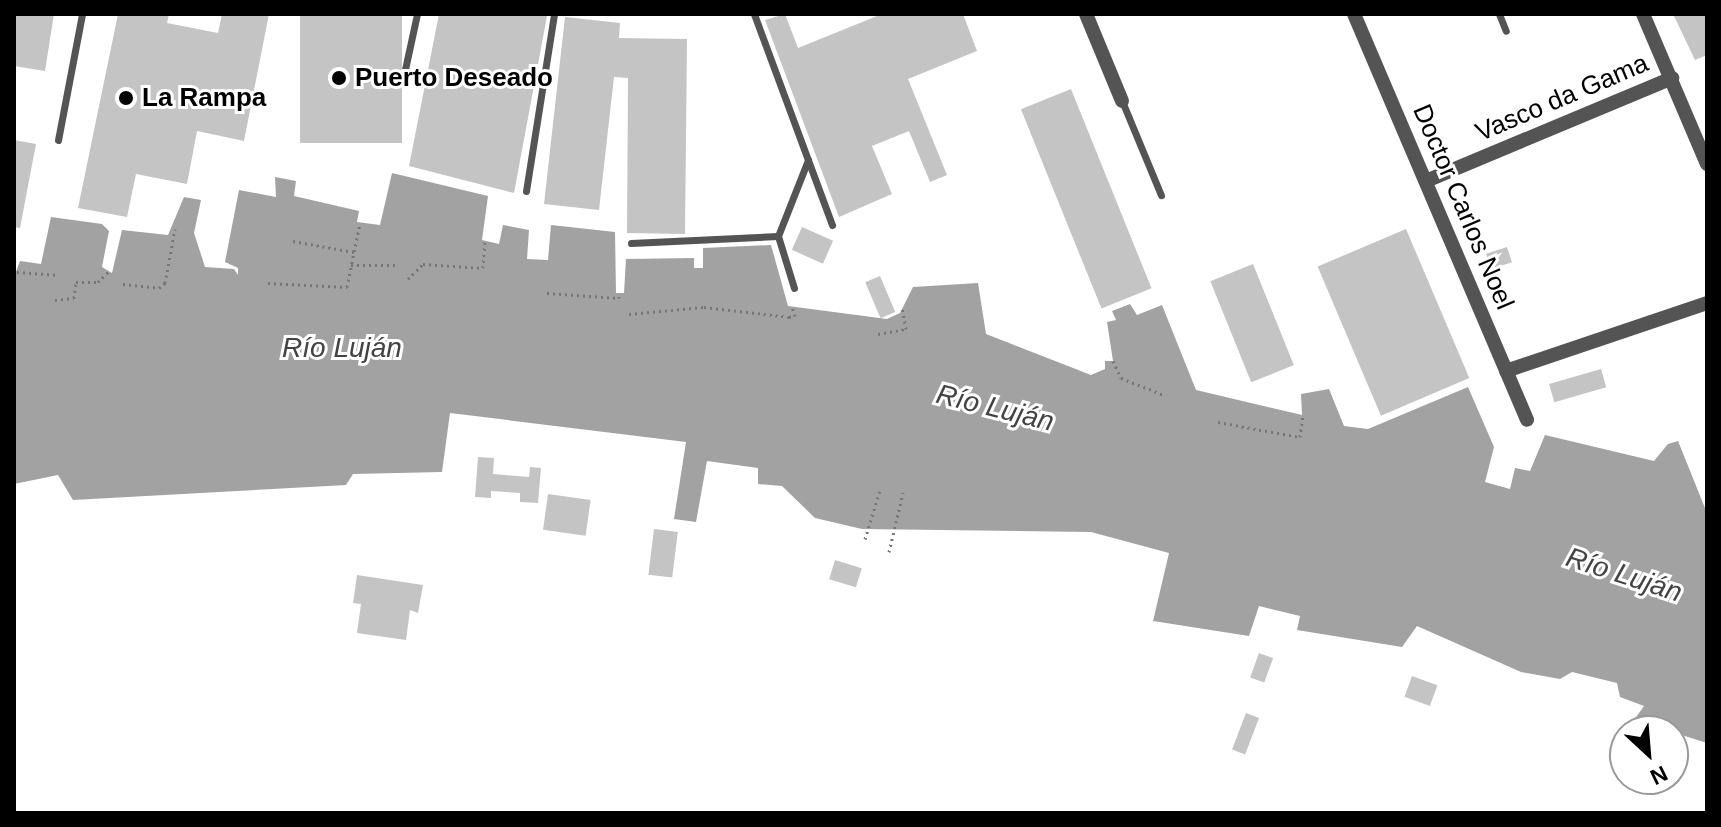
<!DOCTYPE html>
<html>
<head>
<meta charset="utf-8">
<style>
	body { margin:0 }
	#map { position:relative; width:1721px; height:827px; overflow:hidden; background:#fff; font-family:Arial,sans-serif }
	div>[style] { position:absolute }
	.water>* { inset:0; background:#a2a2a2 }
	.building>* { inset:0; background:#c4c4c4; transform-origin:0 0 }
	.path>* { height:3px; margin-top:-1.5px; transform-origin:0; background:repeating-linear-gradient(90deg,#767676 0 2px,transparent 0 6px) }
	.service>* { height:7px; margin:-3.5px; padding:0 3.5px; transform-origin:3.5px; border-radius:3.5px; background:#545454 }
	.minor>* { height:14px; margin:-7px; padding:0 7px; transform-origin:7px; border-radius:7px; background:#545454 }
	.dots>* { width:22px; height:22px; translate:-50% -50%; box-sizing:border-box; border:4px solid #fff; border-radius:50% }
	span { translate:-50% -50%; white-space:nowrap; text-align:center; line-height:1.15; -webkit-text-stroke:6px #fff; paint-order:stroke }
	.poi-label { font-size:26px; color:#000; font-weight:700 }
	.left { translate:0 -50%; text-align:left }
	.street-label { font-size:26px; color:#000 }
	.water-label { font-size:28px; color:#434343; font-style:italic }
	.frame { position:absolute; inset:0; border:16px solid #000; pointer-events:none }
	.north { position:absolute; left:1609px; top:715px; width:80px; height:80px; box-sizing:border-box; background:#fff; border:2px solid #999; border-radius:50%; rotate:154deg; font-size:22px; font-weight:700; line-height:32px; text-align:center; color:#000 }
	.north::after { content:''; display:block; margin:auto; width:28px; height:36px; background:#000; clip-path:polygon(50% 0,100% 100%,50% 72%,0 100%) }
</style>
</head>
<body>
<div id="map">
	<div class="water">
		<div style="clip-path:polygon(392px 173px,488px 196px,482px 240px,499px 244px,503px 225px,529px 230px,527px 259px,548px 260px,551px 225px,615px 232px,616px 293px,624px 293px,626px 259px,694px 258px,694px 268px,703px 268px,703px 248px,771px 245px,788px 306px,887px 319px,900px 313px,913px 287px,978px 283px,986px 334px,1091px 375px,1105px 369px,1105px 361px,1113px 361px,1107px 322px,1116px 320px,1112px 311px,1130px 304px,1137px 315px,1162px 305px,1196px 390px,1302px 415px,1301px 394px,1329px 389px,1344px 426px,1368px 429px,1468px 387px,1494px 447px,1485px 482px,1510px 489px,1515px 468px,1530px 471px,1545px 435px,1654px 461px,1668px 444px,1678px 441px,1707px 513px,1707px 743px,1634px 720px,1644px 706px,1620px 697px,1617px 683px,1572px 672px,1560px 679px,1521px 672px,1417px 626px,1402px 647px,1297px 630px,1300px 616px,1259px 606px,1249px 636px,1153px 621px,1169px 553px,1091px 532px,862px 529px,815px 518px,782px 486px,758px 484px,758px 468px,707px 461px,696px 522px,674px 519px,686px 442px,450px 413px,442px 472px,353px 474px,346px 485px,73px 500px,58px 475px,14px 484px,14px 277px,20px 261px,41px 264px,51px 217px,102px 224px,109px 231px,102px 267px,112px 273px,122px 230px,168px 235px,184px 197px,201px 200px,194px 233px,205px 267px,234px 269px,238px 275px,238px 268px,225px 262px,239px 190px,276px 197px,275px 177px,296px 181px,294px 196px,359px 211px,357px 222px,380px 225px)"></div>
	</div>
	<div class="building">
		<div style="clip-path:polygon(14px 14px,54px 14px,45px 71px,14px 66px)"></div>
		<div style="clip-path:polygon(118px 14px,169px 14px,167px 23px,218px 33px,222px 14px,269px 14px,244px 141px,197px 131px,187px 184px,136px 174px,127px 217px,78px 208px)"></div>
		<div style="left:300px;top:14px;width:102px;height:129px"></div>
		<div style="clip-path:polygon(439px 14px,547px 16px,514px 193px,409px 166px)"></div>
		<div style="clip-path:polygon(785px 14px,798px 48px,882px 14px,963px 14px,977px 51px,908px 79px,947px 175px,930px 182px,909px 131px,872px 146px,892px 194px,839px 217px,765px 20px)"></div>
		<div style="clip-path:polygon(1673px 14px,1707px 14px,1707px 55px,1695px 60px)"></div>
		<div style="clip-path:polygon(565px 17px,620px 23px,619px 38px,687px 39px,685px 234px,627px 233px,628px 78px,614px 77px,599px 210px,544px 204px)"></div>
		<div style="left:1071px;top:89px;width:215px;height:54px;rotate:68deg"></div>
		<div style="clip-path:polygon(14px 140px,36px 144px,20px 228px,14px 227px)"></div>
		<div style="left:802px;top:227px;width:34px;height:25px;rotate:24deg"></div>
		<div style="left:1406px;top:229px;width:162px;height:96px;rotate:67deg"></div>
		<div style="left:1507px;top:247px;width:16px;height:22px;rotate:72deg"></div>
		<div style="left:1253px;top:264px;width:109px;height:46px;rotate:68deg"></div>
		<div style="left:880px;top:276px;width:39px;height:16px;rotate:67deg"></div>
		<div style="left:1601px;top:369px;width:19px;height:54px;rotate:74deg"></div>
		<div style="clip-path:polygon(478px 457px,494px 458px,493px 474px,529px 477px,530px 467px,541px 468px,538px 503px,520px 502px,520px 493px,491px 491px,491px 498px,475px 497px)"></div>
		<div style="left:548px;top:494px;width:43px;height:36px;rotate:8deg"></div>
		<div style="left:654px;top:529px;width:24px;height:46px;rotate:7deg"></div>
		<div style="left:835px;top:560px;width:28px;height:20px;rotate:17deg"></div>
		<div style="clip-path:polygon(357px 575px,423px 585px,418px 613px,410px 610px,406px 640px,357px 633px,361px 604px,353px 603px)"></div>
		<div style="left:1259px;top:653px;width:15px;height:26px;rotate:20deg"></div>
		<div style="left:1412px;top:676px;width:27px;height:22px;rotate:20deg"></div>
		<div style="left:1246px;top:713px;width:14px;height:39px;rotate:21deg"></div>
	</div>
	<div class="path">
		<div style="left:293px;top:241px;width:62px;rotate:10.2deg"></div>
		<div style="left:351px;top:265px;width:45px"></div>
		<div style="left:17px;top:272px;width:39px;rotate:4deg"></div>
		<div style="left:408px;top:279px;width:21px;rotate:-45deg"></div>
		<div style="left:423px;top:264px;width:60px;rotate:3.8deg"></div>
		<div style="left:483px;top:268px;width:27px;rotate:-86deg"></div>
		<div style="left:268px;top:283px;width:79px;rotate:2.9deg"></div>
		<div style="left:347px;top:287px;width:65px;rotate:-78.5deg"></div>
		<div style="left:123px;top:284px;width:36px;rotate:6deg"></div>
		<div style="left:159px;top:288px;width:8px;rotate:-40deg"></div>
		<div style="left:165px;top:283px;width:55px;rotate:-79.5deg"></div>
		<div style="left:547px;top:293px;width:72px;rotate:4deg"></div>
		<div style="left:619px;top:298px;width:5px;rotate:-90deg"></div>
		<div style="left:55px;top:300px;width:19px;rotate:-6deg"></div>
		<div style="left:74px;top:298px;width:16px;rotate:-83deg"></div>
		<div style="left:76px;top:282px;width:22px"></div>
		<div style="left:98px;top:282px;width:16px;rotate:-45deg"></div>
		<div style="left:629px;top:314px;width:75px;rotate:-5.3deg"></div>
		<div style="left:704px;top:307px;width:86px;rotate:6.7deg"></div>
		<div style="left:789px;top:317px;width:6px;rotate:-9deg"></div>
		<div style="left:795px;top:316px;width:10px;rotate:-107deg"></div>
		<div style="left:878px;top:334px;width:28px;rotate:-10deg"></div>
		<div style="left:906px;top:329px;width:23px;rotate:-100deg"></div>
		<div style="left:1113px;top:361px;width:19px;rotate:65deg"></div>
		<div style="left:1121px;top:378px;width:46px;rotate:21.6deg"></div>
		<div style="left:1218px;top:422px;width:83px;rotate:10.4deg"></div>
		<div style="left:1300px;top:437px;width:22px;rotate:-82deg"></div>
		<div style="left:865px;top:539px;width:54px;rotate:-72.9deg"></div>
		<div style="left:889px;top:552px;width:61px;rotate:-76.7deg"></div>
	</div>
	<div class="service">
		<div style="left:754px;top:14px;width:225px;rotate:69.7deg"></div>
		<div style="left:1499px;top:14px;width:18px;rotate:68deg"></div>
		<div style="left:404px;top:74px;width:61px;rotate:-77.8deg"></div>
		<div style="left:1122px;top:101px;width:102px;rotate:67.5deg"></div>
		<div style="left:58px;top:140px;width:128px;rotate:-79.2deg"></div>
		<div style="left:526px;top:191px;width:179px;rotate:-81deg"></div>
		<div style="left:631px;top:243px;width:147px;rotate:-2.7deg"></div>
		<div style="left:794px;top:288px;width:54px;rotate:-107.1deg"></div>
		<div style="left:778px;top:236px;width:82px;rotate:-68.5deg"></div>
	</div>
	<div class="minor">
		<div style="left:1086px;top:14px;width:94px;rotate:67.5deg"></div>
		<div style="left:1354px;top:14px;width:441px;rotate:66.9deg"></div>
		<div style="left:1643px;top:14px;width:163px;rotate:66.9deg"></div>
		<div style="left:1426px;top:181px;width:267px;rotate:-22.7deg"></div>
		<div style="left:1506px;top:371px;width:212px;rotate:-18.7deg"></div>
	</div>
	<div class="dots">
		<div style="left:339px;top:78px;background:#000"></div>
		<div style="left:126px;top:98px;background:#000"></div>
	</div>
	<div class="poi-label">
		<span class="left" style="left:355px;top:78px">Puerto Deseado</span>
		<span class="left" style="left:142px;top:98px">La Rampa</span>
	</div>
	<div class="street-label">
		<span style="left:1562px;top:98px;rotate:-23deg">Vasco da Gama</span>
		<span style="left:1463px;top:207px;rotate:67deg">Doctor Carlos Noel</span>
	</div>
	<div class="water-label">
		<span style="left:342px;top:348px">Río Luján</span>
		<span style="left:995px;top:408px;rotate:14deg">Río Luján</span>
		<span style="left:1624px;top:575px;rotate:18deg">Río Luján</span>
	</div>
	<div class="frame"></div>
	<div class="north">N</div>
</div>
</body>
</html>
